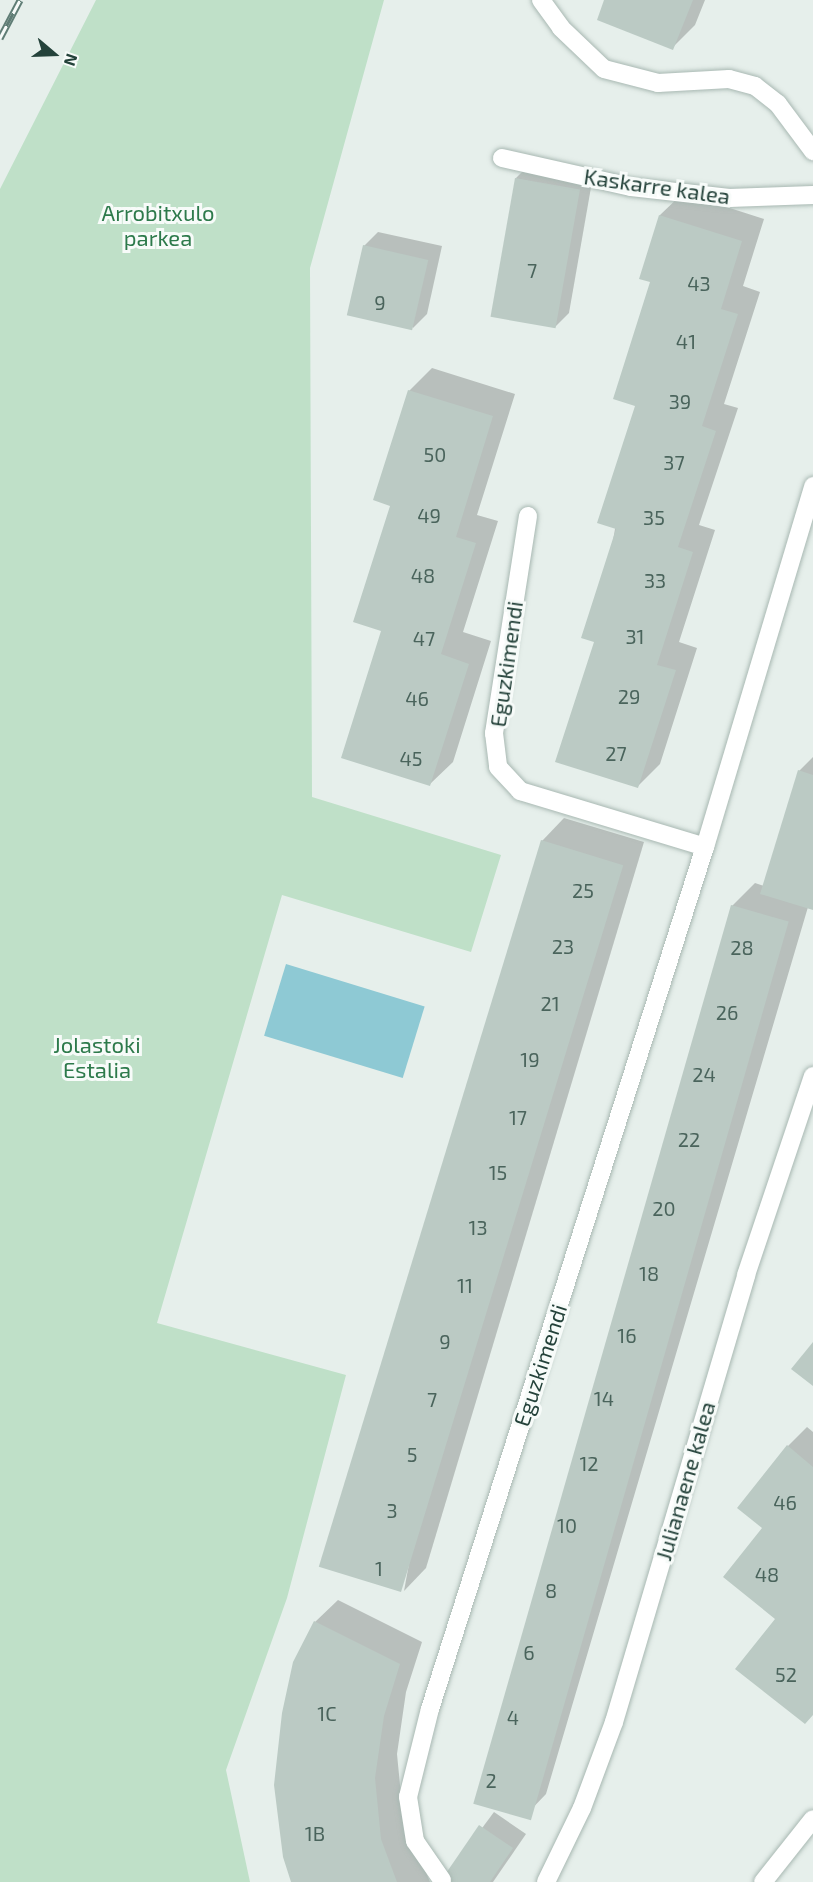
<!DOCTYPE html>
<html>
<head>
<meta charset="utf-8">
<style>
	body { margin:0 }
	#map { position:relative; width:813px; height:1882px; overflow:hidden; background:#e6efeb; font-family:"Exo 2",sans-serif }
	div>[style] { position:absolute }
	.green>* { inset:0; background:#bfe0c8 }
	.water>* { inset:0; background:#8ec9d4; transform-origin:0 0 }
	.shadow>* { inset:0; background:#0003 }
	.building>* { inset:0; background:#bbcac4; transform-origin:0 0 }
	.roads { filter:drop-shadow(0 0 2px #a8b8b2) drop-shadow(0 0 2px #a8b8b2) }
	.street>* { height:18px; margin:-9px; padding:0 9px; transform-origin:9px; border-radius:9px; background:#fff }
	.rail>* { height:7px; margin-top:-3.5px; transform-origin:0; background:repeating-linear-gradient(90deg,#f7fbf9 0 14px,#5f7d75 0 28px); box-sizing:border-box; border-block:2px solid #5f7d75 }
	span { translate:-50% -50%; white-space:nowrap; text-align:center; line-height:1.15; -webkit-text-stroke:6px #f7fbf9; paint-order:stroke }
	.number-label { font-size:20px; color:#4a645c }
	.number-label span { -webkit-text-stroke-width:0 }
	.street-label { font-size:22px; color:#24423a }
	.park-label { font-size:22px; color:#2d7a4b }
	.north { position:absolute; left:24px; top:24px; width:60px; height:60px; -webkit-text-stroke:4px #f7fbf9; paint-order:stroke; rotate:109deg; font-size:16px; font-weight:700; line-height:24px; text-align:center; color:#24423a }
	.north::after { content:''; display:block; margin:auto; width:21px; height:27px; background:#24423a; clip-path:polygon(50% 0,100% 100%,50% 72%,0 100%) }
</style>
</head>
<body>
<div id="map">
	<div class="green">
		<div style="clip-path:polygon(96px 0,384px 0,310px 268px,312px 797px,501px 855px,471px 952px,282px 895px,157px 1323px,346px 1375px,287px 1598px,226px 1770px,250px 1882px,0 1882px,0 189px)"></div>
	</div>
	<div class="water">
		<div style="left:286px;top:964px;width:145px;height:75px;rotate:17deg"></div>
	</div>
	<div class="shadow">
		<div style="clip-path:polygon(606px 0,705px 0,695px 25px,672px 48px)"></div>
		<div style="clip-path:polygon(530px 164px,593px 176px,569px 313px,555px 327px,516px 178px)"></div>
		<div style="clip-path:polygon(683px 193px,764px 219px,743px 286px,760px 292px,724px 404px,738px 408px,699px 525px,715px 530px,679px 642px,697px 648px,660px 764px,637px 787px,596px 641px,636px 405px,660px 215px)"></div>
		<div style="clip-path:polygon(378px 232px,442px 246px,427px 314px,413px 328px,364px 246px)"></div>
		<div style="clip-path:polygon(432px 368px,515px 394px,477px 515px,498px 521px,463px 632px,491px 641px,453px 762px,430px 784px,383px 630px,391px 505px,409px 391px)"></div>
		<div style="clip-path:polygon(813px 757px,813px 909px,808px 907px,546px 1794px,524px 1817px,732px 906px,755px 883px,764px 886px,799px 771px)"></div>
		<div style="clip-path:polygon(564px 818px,644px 842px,426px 1568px,404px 1591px,542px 841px)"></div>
		<div style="clip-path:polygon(807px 1427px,813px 1432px,813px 1715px,777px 1618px,764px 1527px,788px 1446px)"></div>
		<div style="clip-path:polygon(338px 1600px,422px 1642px,406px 1692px,397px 1754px,403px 1816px,430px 1882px,292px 1882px,315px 1622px)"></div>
		<div style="clip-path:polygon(494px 1812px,526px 1834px,493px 1882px,442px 1882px)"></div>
	</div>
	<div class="building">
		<div style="clip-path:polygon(604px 0,693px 0,673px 50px,597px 20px)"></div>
		<div style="left:515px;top:178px;width:66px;height:141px;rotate:10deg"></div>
		<div style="clip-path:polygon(659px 215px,742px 241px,721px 309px,738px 314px,702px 426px,716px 431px,678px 547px,693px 552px,657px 665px,676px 670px,638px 788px,555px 762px,594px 642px,581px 638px,616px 529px,597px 523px,635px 406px,613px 399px,650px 282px,639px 279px)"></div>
		<div style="left:363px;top:245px;width:67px;height:72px;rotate:13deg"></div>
		<div style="clip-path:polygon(408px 390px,493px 416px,456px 537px,476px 543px,441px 654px,469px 664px,430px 786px,341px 758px,381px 631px,353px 622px,390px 506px,373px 500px)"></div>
		<div style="clip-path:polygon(798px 770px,813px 775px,813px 910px,760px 894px)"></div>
		<div style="left:541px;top:840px;width:86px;height:760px;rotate:17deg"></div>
		<div style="left:731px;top:905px;width:60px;height:935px;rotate:16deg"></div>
		<div style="clip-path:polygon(813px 1342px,813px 1386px,791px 1369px)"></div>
		<div style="clip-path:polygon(787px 1445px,813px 1467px,813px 1715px,805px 1724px,735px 1669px,775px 1619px,723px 1577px,762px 1528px,737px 1508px)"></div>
		<div style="clip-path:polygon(314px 1621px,400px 1664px,384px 1716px,375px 1778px,381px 1839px,397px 1882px,291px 1882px,283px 1857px,274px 1785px,282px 1713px,293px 1662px)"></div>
		<div style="clip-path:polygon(479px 1825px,513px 1848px,490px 1882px,440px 1882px)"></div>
	</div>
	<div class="roads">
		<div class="street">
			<div style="left:541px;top:0;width:34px;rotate:54deg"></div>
			<div style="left:561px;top:28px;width:59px;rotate:43.6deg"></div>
			<div style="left:604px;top:69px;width:56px;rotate:14.5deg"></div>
			<div style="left:658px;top:83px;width:71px;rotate:-3.2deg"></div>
			<div style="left:729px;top:79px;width:27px;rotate:15deg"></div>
			<div style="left:755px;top:86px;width:29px;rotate:38deg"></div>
			<div style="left:778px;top:104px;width:59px;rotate:53.3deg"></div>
			<div style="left:502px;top:158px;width:132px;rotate:12.7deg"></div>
			<div style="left:631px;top:187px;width:99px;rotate:6.4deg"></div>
			<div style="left:729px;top:198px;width:84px;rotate:-2deg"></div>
			<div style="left:528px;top:516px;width:220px;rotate:98.9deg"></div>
			<div style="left:494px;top:733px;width:34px;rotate:83deg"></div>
			<div style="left:498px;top:767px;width:33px;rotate:47deg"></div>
			<div style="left:520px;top:791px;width:193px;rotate:16.8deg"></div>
			<div style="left:442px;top:1880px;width:47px;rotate:-124.7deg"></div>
			<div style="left:415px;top:1841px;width:45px;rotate:-99deg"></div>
			<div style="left:408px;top:1797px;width:91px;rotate:-76deg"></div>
			<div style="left:430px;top:1709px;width:905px;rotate:-72.31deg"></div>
			<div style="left:705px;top:847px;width:377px;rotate:-73.3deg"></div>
			<div style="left:546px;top:1882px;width:82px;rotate:-64.1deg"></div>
			<div style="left:582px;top:1808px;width:92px;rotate:-69.6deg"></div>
			<div style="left:614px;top:1722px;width:466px;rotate:-73.5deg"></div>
			<div style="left:746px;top:1275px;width:210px;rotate:-71.4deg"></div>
			<div style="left:763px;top:1882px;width:80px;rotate:-51.6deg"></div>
		</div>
	</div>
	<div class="rail">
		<div style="left:0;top:38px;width:43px;rotate:-62.2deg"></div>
	</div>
	<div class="number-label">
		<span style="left:532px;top:270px">7</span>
		<span style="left:699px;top:283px">43</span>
		<span style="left:380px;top:302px">9</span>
		<span style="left:686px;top:341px">41</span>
		<span style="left:680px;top:401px">39</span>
		<span style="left:435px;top:454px">50</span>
		<span style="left:674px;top:462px">37</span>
		<span style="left:429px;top:515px">49</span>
		<span style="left:654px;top:517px">35</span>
		<span style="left:423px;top:575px">48</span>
		<span style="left:655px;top:580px">33</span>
		<span style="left:635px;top:636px">31</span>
		<span style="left:424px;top:638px">47</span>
		<span style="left:629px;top:696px">29</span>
		<span style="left:417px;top:698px">46</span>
		<span style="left:616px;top:753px">27</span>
		<span style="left:411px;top:758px">45</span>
		<span style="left:583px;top:890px">25</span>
		<span style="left:563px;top:946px">23</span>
		<span style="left:742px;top:947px">28</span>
		<span style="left:550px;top:1003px">21</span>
		<span style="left:727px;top:1012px">26</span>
		<span style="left:530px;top:1059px">19</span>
		<span style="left:704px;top:1074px">24</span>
		<span style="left:518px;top:1117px">17</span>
		<span style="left:689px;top:1139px">22</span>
		<span style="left:498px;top:1172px">15</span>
		<span style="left:664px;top:1208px">20</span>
		<span style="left:478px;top:1227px">13</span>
		<span style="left:649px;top:1273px">18</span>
		<span style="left:465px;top:1285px">11</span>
		<span style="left:627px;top:1335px">16</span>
		<span style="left:445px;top:1341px">9</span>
		<span style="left:604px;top:1398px">14</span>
		<span style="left:432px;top:1399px">7</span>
		<span style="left:412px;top:1454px">5</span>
		<span style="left:589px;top:1463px">12</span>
		<span style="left:785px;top:1502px">46</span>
		<span style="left:392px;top:1510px">3</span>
		<span style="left:567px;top:1525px">10</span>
		<span style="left:379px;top:1568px">1</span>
		<span style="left:767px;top:1574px">48</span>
		<span style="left:551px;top:1590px">8</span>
		<span style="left:529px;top:1652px">6</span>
		<span style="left:786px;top:1674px">52</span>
		<span style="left:327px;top:1713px">1C</span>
		<span style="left:513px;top:1717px">4</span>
		<span style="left:491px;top:1780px">2</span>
		<span style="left:315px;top:1833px">1B</span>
	</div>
	<div class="street-label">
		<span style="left:657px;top:186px;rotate:8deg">Kaskarre kalea</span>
		<span style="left:506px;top:664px;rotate:-82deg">Eguzkimendi</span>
		<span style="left:540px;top:1365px;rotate:-72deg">Eguzkimendi</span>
		<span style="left:685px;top:1481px;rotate:-74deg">Julianaene kalea</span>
	</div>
	<div class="park-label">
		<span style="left:158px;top:225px">Arrobitxulo<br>parkea</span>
		<span style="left:97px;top:1057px">Jolastoki<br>Estalia</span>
	</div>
	<div class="north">N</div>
</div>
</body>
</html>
